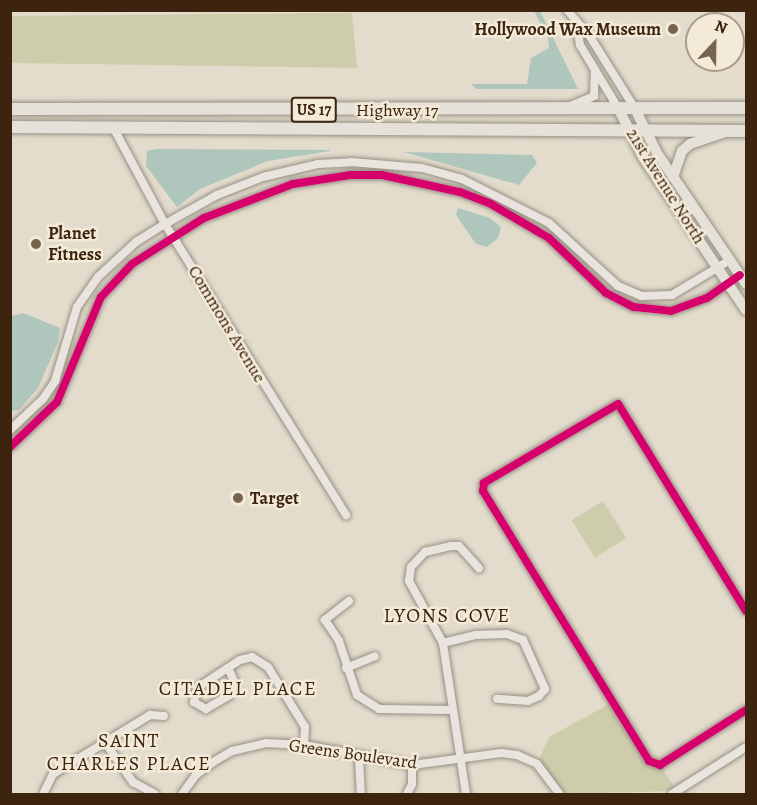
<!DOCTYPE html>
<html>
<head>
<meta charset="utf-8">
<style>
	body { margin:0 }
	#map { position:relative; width:757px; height:805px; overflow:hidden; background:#e3dccc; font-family:Alegreya,serif }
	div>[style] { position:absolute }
	.green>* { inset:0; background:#cecdab; transform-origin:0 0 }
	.water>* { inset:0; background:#afc6bd }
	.roads { filter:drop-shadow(0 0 2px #979084) drop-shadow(0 0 2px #979084) }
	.minor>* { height:8px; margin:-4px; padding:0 4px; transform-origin:4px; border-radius:4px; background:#e9e5de }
	.major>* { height:10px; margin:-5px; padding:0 5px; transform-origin:5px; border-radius:5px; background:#e6e1d8 }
	.highway>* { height:12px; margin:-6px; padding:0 6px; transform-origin:6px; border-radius:6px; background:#e6e1d8 }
	.cycleway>* { height:8px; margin:-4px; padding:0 4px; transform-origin:4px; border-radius:4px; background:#d6006c }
	.dots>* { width:16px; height:16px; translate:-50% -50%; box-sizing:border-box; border:3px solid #f3ead8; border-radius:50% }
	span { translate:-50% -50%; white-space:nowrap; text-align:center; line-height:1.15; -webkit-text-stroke:5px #f3ead8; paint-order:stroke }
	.shield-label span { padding:2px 4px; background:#f3ead8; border:2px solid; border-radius:4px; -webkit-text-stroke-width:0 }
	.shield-label { font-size:16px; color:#3c240e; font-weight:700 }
	.poi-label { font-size:18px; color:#3c240e; font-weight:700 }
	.right { translate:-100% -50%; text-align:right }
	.left { translate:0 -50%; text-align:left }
	.street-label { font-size:18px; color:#3c240e }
	.neighbourhood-label { font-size:20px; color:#3c240e; letter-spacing:1.5px }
	.frame { position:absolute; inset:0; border:12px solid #3c240e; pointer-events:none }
	.north { position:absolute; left:685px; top:12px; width:60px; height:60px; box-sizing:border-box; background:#f3ead8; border:2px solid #aa9b87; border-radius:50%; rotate:22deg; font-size:16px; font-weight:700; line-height:24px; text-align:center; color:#3c240e }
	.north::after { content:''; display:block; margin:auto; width:21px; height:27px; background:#766450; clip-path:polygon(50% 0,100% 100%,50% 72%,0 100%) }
</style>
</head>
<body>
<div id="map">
	<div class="green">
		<div style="clip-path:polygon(352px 13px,357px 68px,11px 63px,11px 16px)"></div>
		<div style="left:603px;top:501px;width:44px;height:37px;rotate:58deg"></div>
		<div style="clip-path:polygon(613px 702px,649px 761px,660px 765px,677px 791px,560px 794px,537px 764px,549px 737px)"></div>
	</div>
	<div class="water">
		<div style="clip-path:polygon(540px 11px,578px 89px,476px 89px,471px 84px,527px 84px,531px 58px,549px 48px,548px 38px,534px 11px)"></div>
		<div style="clip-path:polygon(156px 149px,329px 150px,330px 151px,268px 161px,200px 189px,177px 207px,146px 166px,147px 151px)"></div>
		<div style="clip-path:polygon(404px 152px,532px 155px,537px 163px,519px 185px)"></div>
		<div style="clip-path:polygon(458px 208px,490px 218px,501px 227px,498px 238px,487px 247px,476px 244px,456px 215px)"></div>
		<div style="clip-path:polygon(23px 313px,60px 328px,58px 342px,38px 388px,19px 410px,11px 411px,11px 316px)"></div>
	</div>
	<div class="roads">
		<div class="minor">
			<div style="left:567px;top:10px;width:33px;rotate:49deg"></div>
			<div style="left:589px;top:35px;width:85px;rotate:58deg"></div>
			<div style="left:577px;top:26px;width:19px;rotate:81deg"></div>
			<div style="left:580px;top:45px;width:74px;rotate:58.9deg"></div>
			<div style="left:573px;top:105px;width:23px;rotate:-23deg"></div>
			<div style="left:594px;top:96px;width:26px;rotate:-88deg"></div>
			<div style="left:114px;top:129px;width:108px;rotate:61.8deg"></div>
			<div style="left:165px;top:224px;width:343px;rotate:58.1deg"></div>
			<div style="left:10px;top:430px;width:45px;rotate:-43.2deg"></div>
			<div style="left:43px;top:399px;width:22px;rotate:-56deg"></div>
			<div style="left:55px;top:381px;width:77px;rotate:-73.4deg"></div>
			<div style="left:77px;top:307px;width:37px;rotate:-55deg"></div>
			<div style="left:98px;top:277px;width:52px;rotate:-42.6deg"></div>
			<div style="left:136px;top:242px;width:34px;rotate:-32deg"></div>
			<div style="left:165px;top:224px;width:60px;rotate:-29.1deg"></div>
			<div style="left:217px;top:195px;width:49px;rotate:-21.4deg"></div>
			<div style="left:263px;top:177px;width:57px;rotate:-13.3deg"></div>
			<div style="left:318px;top:164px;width:33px;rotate:-3deg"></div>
			<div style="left:351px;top:162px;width:71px;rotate:4.8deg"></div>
			<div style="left:422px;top:168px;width:41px;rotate:15.4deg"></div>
			<div style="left:462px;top:179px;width:97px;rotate:26.8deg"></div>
			<div style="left:549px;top:223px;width:93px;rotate:42.4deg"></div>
			<div style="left:618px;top:286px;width:25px;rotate:23deg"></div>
			<div style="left:641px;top:296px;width:31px;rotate:-2deg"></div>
			<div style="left:672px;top:295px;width:68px;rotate:-31.1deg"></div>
			<div style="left:10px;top:447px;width:65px;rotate:-43.8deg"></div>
			<div style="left:57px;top:402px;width:114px;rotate:-67.3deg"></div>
			<div style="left:101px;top:297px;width:45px;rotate:-46.8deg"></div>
			<div style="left:132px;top:264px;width:85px;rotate:-32.6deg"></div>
			<div style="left:204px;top:218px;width:95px;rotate:-20.9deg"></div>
			<div style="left:293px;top:184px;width:58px;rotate:-9deg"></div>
			<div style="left:350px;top:175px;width:32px"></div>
			<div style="left:382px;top:175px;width:80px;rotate:12.3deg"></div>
			<div style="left:460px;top:192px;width:33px;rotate:21deg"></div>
			<div style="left:491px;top:204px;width:67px;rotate:30.4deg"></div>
			<div style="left:549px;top:238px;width:79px;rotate:44deg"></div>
			<div style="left:606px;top:293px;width:31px;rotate:27deg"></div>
			<div style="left:634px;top:307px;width:37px;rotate:6deg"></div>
			<div style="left:671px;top:311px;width:38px;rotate:-20deg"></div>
			<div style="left:707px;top:298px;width:40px;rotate:-34.9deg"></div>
			<div style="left:349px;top:601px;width:31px;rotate:142deg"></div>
			<div style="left:325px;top:620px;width:25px;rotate:56deg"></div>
			<div style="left:339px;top:641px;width:57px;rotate:71.6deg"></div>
			<div style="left:357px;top:695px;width:26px;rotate:32deg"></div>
			<div style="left:379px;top:709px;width:74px;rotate:0.8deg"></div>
			<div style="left:746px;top:611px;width:243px;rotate:-121.7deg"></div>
			<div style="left:618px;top:404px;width:156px;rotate:149.5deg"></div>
			<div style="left:484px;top:483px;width:8px;rotate:97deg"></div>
			<div style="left:483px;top:491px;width:317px;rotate:58.4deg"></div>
			<div style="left:649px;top:761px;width:12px;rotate:20deg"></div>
			<div style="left:660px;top:765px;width:102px;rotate:-32.6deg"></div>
			<div style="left:443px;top:643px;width:34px;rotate:-14deg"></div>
			<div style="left:476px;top:635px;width:31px;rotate:-2deg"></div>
			<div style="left:507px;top:634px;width:17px;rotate:21deg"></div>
			<div style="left:523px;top:640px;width:54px;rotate:65.8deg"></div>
			<div style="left:545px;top:689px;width:9px;rotate:131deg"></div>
			<div style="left:539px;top:696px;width:12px;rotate:156deg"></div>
			<div style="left:528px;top:701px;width:31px;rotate:-176deg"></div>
			<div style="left:228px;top:668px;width:17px;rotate:65deg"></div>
			<div style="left:235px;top:683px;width:13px;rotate:113deg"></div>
			<div style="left:230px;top:695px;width:28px;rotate:150deg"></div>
			<div style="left:206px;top:709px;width:14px;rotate:-150deg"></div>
			<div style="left:194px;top:702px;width:14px;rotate:-78deg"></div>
			<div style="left:197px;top:688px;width:51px;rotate:-33.1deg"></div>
			<div style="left:240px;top:660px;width:12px;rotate:-14deg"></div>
			<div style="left:252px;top:657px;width:19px;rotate:32deg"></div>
			<div style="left:268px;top:667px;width:70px;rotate:58.3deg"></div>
			<div style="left:305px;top:727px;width:18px;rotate:93deg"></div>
			<div style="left:346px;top:668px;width:31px;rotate:-22deg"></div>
			<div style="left:106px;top:744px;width:47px;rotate:54.6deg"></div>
			<div style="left:133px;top:782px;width:25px;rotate:29deg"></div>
			<div style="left:359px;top:758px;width:36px;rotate:87deg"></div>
			<div style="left:44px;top:792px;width:20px;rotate:-63deg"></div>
			<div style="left:53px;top:774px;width:114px;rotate:-31.3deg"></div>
			<div style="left:150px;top:715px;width:14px;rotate:4deg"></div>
			<div style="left:182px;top:794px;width:24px;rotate:-54deg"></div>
			<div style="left:196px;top:775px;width:21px;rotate:-37deg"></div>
			<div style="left:213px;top:762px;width:22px;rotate:-30deg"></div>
			<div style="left:232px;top:751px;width:35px;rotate:-13deg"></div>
			<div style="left:266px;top:743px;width:38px;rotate:3deg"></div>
			<div style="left:304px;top:745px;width:110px;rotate:10.5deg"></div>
			<div style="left:412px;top:765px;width:90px;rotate:-7.7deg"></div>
			<div style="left:501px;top:753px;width:16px;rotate:7deg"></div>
			<div style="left:517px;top:755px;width:22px;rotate:24deg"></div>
			<div style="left:537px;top:764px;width:38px;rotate:53deg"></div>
			<div style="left:407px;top:794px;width:11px;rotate:-63deg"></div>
			<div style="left:412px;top:784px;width:19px;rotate:-90deg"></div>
			<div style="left:466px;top:794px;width:153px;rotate:-98.7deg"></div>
			<div style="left:443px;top:643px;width:71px;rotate:-118.7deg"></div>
			<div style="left:409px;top:581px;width:14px;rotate:-82deg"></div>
			<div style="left:411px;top:567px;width:21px;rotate:-47deg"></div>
			<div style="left:425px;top:552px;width:27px;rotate:-13deg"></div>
			<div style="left:451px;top:546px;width:8px"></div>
			<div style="left:459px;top:546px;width:30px;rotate:48deg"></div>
			<div style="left:672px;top:794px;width:88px;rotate:-32.4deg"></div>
		</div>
		<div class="major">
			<div style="left:634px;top:107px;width:51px;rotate:63.4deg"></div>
			<div style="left:657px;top:153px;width:158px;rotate:55.8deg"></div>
			<div style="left:618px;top:108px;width:55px;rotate:63deg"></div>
			<div style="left:643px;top:157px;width:184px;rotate:56.1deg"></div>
			<div style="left:673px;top:177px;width:28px;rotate:-71deg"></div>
			<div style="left:682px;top:151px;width:11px;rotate:-41deg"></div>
			<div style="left:690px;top:144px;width:37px;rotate:-19deg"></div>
		</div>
		<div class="highway">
			<div style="left:10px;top:109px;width:736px;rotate:-0.08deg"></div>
			<div style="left:10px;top:127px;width:736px;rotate:0.31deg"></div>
		</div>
	</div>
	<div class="cycleway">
		<div style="left:10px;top:447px;width:65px;rotate:-43.8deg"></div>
		<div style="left:57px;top:402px;width:114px;rotate:-67.3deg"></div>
		<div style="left:101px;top:297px;width:45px;rotate:-46.8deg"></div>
		<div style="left:132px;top:264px;width:85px;rotate:-32.6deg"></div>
		<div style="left:204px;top:218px;width:95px;rotate:-20.9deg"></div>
		<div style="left:293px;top:184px;width:58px;rotate:-9deg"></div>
		<div style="left:350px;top:175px;width:32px"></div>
		<div style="left:382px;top:175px;width:80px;rotate:12.3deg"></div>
		<div style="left:460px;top:192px;width:33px;rotate:21deg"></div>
		<div style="left:491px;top:204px;width:67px;rotate:30.4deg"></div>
		<div style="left:549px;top:238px;width:79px;rotate:44deg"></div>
		<div style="left:606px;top:293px;width:31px;rotate:27deg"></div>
		<div style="left:634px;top:307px;width:37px;rotate:6deg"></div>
		<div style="left:671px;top:311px;width:38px;rotate:-20deg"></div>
		<div style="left:707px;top:298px;width:40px;rotate:-34.9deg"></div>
		<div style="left:746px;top:611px;width:243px;rotate:-121.7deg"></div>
		<div style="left:618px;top:404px;width:156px;rotate:149.5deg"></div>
		<div style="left:484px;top:483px;width:8px;rotate:97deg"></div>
		<div style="left:483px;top:491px;width:317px;rotate:58.4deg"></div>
		<div style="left:649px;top:761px;width:12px;rotate:20deg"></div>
		<div style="left:660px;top:765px;width:102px;rotate:-32.6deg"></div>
	</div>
	<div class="dots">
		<div style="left:673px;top:29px;background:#766450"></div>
		<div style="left:36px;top:244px;background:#766450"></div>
		<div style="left:238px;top:498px;background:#766450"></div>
	</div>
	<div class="shield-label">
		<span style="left:314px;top:110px">US 17</span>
	</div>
	<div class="poi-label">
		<span class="right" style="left:661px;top:29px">Hollywood Wax Museum</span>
		<span class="left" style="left:48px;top:244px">Planet<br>Fitness</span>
		<span class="left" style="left:250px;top:498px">Target</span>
	</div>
	<div class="street-label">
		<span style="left:397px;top:110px">Highway 17</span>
		<span style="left:666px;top:186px;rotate:58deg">21st Avenue North</span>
		<span style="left:227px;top:324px;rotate:59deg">Commons Avenue</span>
		<span style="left:353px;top:754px;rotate:8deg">Greens Boulevard</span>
	</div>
	<div class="neighbourhood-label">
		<span style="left:447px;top:615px">LYONS COVE</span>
		<span style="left:238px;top:688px">CITADEL PLACE</span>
		<span style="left:129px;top:752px">SAINT<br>CHARLES PLACE</span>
	</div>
	<div class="frame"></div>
	<div class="north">N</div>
</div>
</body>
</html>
